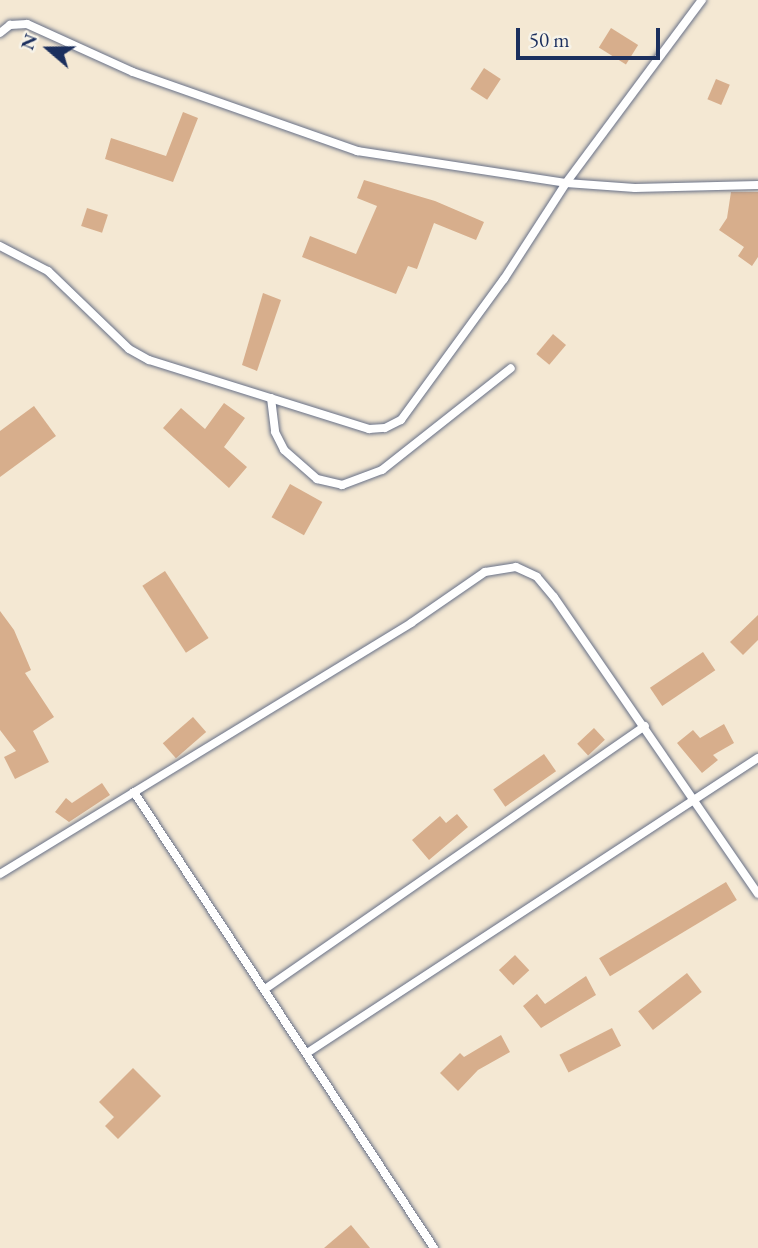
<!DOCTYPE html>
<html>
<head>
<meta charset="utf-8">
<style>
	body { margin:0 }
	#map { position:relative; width:758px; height:1248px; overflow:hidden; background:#f4e8d3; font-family:"EB Garamond",serif }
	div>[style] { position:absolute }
	.building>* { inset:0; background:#d7ae8c; transform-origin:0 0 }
	.roads { filter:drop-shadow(0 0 2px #677087) drop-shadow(0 0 2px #677087) }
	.service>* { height:8px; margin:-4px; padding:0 4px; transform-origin:4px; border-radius:4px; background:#fff }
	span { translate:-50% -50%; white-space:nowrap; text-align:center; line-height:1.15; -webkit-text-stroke:7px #f7f3e8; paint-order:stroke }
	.north { position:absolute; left:14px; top:14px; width:70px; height:70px; -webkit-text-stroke:5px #f7f3e8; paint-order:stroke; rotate:290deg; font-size:19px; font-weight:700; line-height:28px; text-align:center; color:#1b2f5e }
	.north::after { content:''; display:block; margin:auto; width:24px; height:32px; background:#1b2f5e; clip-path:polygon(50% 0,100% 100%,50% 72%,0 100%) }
	.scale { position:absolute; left:516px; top:28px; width:144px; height:32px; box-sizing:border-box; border:4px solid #1b2f5e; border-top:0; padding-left:9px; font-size:21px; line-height:24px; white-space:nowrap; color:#1b2f5e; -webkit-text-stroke:5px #f7f3e8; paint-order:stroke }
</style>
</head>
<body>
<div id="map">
	<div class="building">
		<div style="left:611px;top:28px;width:32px;height:23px;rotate:32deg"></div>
		<div style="left:484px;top:68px;width:20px;height:25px;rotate:33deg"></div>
		<div style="left:716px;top:79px;width:15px;height:22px;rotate:23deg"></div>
		<div style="clip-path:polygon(183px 112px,198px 118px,173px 182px,105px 159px,111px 138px,166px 156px)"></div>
		<div style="clip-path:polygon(364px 180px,435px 201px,484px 222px,476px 240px,434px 223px,417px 269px,408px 266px,396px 294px,302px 257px,310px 236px,356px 254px,377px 206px,357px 198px)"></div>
		<div style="clip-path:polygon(731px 192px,758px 192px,758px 257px,752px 266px,738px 256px,744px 247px,719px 230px,727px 218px)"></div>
		<div style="left:87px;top:208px;width:22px;height:19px;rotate:18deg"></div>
		<div style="clip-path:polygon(263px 293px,281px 300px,257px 371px,242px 365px)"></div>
		<div style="left:553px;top:334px;width:17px;height:26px;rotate:40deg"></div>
		<div style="clip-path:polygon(224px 403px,245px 418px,224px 447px,247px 467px,229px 488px,163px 428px,181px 408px,205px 429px)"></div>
		<div style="clip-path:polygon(34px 406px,56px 436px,0 477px,0 431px)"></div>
		<div style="left:290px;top:484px;width:37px;height:38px;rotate:29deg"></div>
		<div style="left:165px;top:571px;width:80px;height:27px;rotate:57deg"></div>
		<div style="clip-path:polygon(0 611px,14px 630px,31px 670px,25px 673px,54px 717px,33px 731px,49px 762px,15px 779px,4px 757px,16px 751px,0 730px)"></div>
		<div style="clip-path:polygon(758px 615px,758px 640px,743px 655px,730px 642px)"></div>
		<div style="left:703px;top:652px;width:22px;height:64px;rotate:56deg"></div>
		<div style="left:193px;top:717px;width:20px;height:40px;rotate:49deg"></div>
		<div style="clip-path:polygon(724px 724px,734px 743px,713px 755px,718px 760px,702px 773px,677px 743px,693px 730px,700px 738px)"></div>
		<div style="left:594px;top:728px;width:16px;height:23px;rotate:47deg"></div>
		<div style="left:544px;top:754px;width:21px;height:62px;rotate:55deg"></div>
		<div style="clip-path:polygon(102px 783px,110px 795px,69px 822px,55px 812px,66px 798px,72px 803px)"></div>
		<div style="clip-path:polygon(457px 814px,468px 827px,429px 860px,412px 840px,440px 816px,446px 823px)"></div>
		<div style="left:726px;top:882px;width:21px;height:148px;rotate:59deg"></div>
		<div style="left:515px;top:955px;width:21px;height:22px;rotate:47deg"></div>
		<div style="left:687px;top:973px;width:24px;height:62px;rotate:52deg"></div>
		<div style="clip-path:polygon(586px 976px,596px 995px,541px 1028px,523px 1006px,537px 994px,545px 1004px)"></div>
		<div style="left:612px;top:1028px;width:20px;height:59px;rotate:63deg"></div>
		<div style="clip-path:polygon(501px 1035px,510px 1052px,478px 1070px,458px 1091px,440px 1073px,460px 1053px,464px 1057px)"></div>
		<div style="clip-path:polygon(133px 1068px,161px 1096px,118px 1139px,105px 1126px,114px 1117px,99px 1102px)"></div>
		<div style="clip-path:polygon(351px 1225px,370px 1248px,324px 1248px)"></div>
	</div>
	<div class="roads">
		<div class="service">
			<div style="left:0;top:33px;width:13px;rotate:-39deg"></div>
			<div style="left:10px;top:25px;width:17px;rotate:-3deg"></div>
			<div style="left:27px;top:24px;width:116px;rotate:24.4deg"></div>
			<div style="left:133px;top:72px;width:238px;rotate:19.4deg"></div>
			<div style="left:357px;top:151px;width:211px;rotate:8.7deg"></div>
			<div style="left:566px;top:183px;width:69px;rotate:4.1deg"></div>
			<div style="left:635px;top:188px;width:123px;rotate:-1.4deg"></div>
			<div style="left:0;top:246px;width:54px;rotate:27.5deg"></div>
			<div style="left:48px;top:271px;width:112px;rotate:43.9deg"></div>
			<div style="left:129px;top:349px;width:23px;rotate:29deg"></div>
			<div style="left:149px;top:360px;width:231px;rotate:17.4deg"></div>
			<div style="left:369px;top:429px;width:16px;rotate:-4deg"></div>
			<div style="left:385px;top:428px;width:18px;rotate:-27deg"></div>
			<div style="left:401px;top:420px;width:175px;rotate:-53.9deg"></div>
			<div style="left:504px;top:279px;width:114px;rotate:-57.1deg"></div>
			<div style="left:566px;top:183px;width:228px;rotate:-53.4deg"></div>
			<div style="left:271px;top:398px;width:34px;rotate:83deg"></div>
			<div style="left:275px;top:432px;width:20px;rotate:63deg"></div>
			<div style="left:284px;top:450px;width:44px;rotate:41.3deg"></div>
			<div style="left:317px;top:479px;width:26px;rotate:13deg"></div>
			<div style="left:342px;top:485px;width:43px;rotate:-20.6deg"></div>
			<div style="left:382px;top:470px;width:164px;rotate:-38.3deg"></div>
			<div style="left:134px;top:792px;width:546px;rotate:56.66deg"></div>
			<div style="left:0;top:874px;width:482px;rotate:-31.4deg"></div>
			<div style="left:411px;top:623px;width:90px;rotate:-34.6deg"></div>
			<div style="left:485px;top:572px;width:31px;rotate:-9deg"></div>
			<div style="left:516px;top:567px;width:23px;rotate:25deg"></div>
			<div style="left:537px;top:577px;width:26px;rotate:50deg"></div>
			<div style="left:554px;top:597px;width:360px;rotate:55.5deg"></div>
			<div style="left:265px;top:989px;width:462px;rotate:-34.7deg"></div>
			<div style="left:307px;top:1053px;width:539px;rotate:-33.19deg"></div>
		</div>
	</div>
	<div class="north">N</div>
	<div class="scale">50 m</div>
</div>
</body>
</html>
